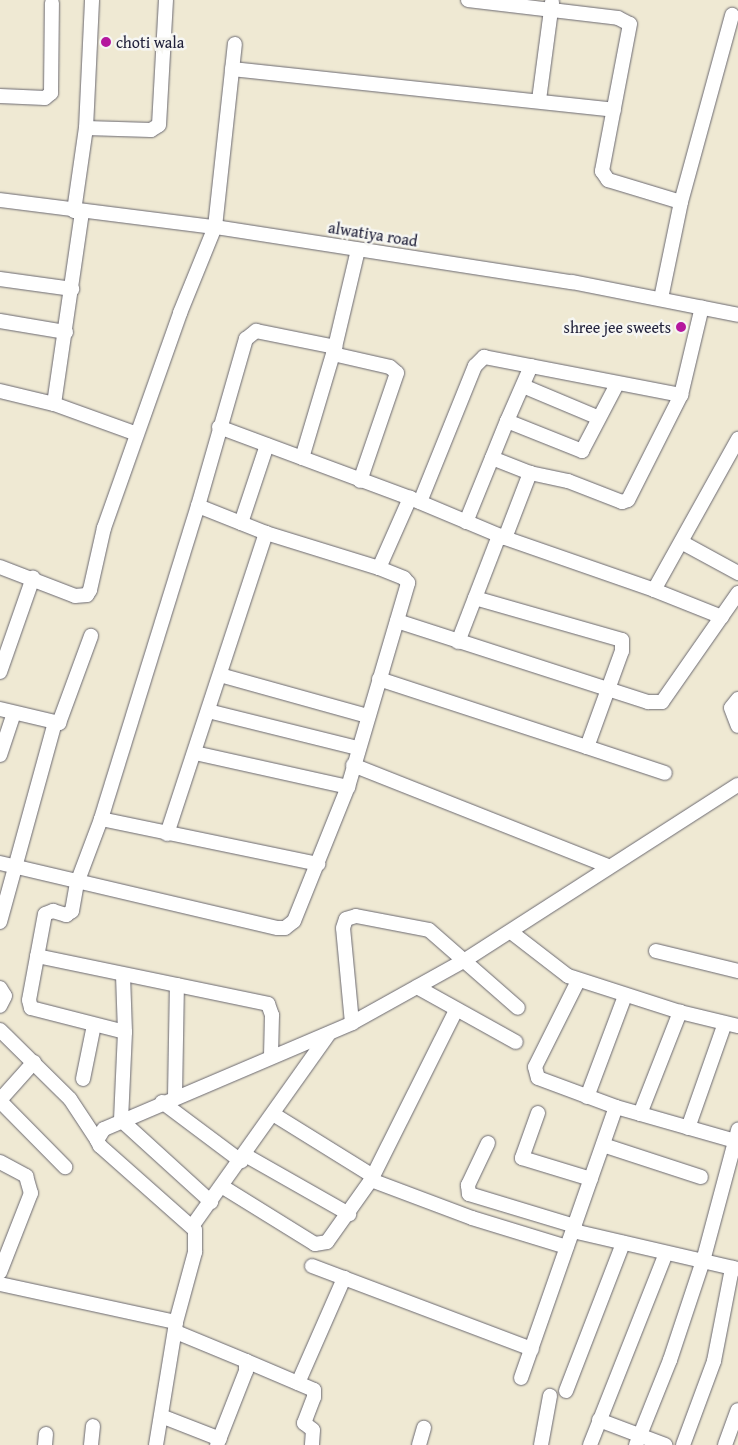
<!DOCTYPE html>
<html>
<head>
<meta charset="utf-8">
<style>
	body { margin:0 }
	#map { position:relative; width:738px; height:1445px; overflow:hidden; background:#efe9d3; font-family:"Gentium Book Plus",serif }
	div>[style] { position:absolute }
	.roads { filter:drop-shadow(0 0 1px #6a6870) drop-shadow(0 0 1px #6a6870) }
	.minor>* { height:14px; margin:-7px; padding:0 7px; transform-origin:7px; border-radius:7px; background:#fff }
	.dots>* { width:14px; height:14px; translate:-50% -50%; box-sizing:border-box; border:2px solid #f6f6f2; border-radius:50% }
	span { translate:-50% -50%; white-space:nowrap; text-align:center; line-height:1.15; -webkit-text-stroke:5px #f6f6f2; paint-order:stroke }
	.poi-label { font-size:16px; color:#22223b }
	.left { translate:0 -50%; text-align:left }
	.right { translate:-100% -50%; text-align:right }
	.street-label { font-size:16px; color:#22223b }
</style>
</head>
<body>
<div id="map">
	<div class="roads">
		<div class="minor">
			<div style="left:468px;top:0;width:151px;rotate:6.8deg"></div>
			<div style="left:618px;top:18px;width:13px;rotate:27deg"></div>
			<div style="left:630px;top:24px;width:150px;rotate:100.8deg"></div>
			<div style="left:602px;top:171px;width:11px;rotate:56deg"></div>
			<div style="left:608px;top:180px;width:76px;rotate:16.8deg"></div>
			<div style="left:681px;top:202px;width:99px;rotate:101.7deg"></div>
			<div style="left:232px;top:69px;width:384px;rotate:6.1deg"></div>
			<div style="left:0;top:96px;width:45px;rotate:2.5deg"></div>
			<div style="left:45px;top:98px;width:8px;rotate:-40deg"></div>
			<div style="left:51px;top:93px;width:90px;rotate:-89.4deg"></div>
			<div style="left:539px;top:100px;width:99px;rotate:-82.4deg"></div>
			<div style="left:86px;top:128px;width:65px;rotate:1.8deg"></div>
			<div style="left:151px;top:130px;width:9px;rotate:-32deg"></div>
			<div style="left:159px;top:125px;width:125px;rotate:-86.8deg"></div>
			<div style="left:0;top:200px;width:217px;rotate:7.2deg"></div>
			<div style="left:215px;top:227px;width:361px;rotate:8.8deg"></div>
			<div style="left:572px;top:282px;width:169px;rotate:11.2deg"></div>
			<div style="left:681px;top:202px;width:194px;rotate:-74.7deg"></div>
			<div style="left:74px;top:211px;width:84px;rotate:-81.8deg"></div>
			<div style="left:86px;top:128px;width:128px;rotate:-87.3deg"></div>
			<div style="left:0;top:279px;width:73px;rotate:7.9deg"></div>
			<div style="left:0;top:321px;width:67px;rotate:9.5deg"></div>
			<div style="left:333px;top:354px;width:58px;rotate:12.8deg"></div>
			<div style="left:390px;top:367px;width:9px;rotate:41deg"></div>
			<div style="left:397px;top:373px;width:114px;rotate:108.9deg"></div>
			<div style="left:523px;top:386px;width:82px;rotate:22.8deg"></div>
			<div style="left:0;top:391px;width:56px;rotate:13.5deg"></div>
			<div style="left:54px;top:404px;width:88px;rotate:19.9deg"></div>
			<div style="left:54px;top:404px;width:193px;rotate:-81.7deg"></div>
			<div style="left:507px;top:421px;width:60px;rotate:-66.4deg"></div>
			<div style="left:219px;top:427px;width:204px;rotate:20.4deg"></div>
			<div style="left:410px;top:498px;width:103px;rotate:22.8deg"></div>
			<div style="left:505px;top:538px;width:158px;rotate:19.2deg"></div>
			<div style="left:654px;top:590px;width:173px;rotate:-60.9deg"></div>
			<div style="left:302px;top:458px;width:116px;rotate:-73.4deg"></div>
			<div style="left:335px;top:347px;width:100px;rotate:-76.7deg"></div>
			<div style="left:492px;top:458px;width:41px;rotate:21.5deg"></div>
			<div style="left:530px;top:473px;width:39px;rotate:12deg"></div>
			<div style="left:568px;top:481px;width:58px;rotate:21.3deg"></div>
			<div style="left:622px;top:502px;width:6px;rotate:-18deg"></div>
			<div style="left:628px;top:500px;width:118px;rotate:-63.2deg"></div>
			<div style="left:681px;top:395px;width:90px;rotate:-76.6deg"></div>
			<div style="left:420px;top:502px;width:147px;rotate:-68deg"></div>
			<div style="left:475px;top:366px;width:13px;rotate:-45deg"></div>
			<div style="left:484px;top:357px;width:201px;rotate:10.9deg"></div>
			<div style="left:466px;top:522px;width:109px;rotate:-67.9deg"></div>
			<div style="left:507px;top:421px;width:81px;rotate:21.8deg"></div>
			<div style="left:582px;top:451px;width:76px;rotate:-62.4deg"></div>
			<div style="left:241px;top:523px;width:82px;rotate:-71.6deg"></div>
			<div style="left:505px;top:538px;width:70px;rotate:-69deg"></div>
			<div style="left:683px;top:543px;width:63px;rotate:28.6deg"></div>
			<div style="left:0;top:567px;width:80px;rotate:21.1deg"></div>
			<div style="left:75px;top:596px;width:12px;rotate:-5deg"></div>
			<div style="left:87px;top:595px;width:6px;rotate:-59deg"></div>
			<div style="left:90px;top:590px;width:64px;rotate:-77.3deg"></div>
			<div style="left:104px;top:528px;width:228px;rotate:-70.5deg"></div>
			<div style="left:180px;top:313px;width:93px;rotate:-67.9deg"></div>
			<div style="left:215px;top:227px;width:184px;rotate:-83.8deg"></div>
			<div style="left:379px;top:568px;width:77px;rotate:-66.1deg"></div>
			<div style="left:654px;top:590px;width:73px;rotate:21.7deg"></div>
			<div style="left:397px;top:621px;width:264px;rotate:17.9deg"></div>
			<div style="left:648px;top:702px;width:14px"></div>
			<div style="left:662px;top:702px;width:133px;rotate:-55.1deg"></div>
			<div style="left:458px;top:642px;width:114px;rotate:-68.9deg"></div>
			<div style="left:0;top:672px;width:100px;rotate:-70.7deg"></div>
			<div style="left:220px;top:675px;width:154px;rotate:15.5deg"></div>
			<div style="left:379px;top:679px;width:219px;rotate:18.1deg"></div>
			<div style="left:587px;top:747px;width:102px;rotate:-70deg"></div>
			<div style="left:622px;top:651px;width:11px;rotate:-90deg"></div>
			<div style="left:622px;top:640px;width:153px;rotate:-164.1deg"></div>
			<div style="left:738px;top:699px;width:11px;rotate:128deg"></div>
			<div style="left:731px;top:708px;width:19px;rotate:69deg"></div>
			<div style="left:0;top:709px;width:61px;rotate:13.3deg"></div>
			<div style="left:59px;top:723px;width:93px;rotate:-69.8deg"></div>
			<div style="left:208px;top:711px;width:154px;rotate:13.9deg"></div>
			<div style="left:587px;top:747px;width:82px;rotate:18.4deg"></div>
			<div style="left:195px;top:753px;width:157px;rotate:12.5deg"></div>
			<div style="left:0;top:755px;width:44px;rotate:-71.6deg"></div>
			<div style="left:353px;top:765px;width:274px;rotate:21.6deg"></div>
			<div style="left:101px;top:819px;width:222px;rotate:11.7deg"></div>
			<div style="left:167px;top:834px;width:317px;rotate:-71.8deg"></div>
			<div style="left:0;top:863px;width:285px;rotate:13.2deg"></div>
			<div style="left:278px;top:928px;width:7px"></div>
			<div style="left:285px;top:928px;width:11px;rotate:-38deg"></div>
			<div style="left:294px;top:921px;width:144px;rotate:-68.1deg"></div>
			<div style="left:348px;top:787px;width:213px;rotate:-73.6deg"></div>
			<div style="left:408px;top:583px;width:6px;rotate:-129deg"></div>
			<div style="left:404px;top:578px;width:27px;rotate:-158deg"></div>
			<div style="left:379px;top:568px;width:118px;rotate:-162.8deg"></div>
			<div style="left:266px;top:533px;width:73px;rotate:-158.3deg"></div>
			<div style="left:0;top:922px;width:206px;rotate:-74.6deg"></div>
			<div style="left:511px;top:932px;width:72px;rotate:37.7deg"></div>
			<div style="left:568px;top:976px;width:118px;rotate:17.8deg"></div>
			<div style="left:680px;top:1012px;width:60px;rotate:13.6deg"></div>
			<div style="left:656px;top:951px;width:84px;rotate:13.7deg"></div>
			<div style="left:37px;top:956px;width:236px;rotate:11.7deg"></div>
			<div style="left:268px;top:1004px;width:12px;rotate:70deg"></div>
			<div style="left:272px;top:1015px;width:42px;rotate:91.4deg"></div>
			<div style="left:123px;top:975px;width:57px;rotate:88deg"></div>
			<div style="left:125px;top:1032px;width:88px;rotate:92.6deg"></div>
			<div style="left:121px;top:1120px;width:122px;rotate:42.3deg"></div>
			<div style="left:578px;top:981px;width:96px;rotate:116.6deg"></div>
			<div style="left:535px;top:1067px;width:11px;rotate:75deg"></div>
			<div style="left:538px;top:1078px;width:83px;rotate:20.4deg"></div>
			<div style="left:616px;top:1107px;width:124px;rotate:15.9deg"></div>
			<div style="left:417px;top:987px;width:113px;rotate:29.1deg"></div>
			<div style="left:0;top:988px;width:9px;rotate:58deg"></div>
			<div style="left:5px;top:996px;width:11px;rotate:117deg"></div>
			<div style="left:352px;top:1023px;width:95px;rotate:-95.4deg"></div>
			<div style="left:343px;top:928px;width:9px;rotate:-72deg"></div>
			<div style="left:346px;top:919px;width:10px;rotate:-17deg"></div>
			<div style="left:356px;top:916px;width:74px;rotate:10.9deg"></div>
			<div style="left:429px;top:930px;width:118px;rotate:41.2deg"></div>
			<div style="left:0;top:1030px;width:98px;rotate:44.6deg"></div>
			<div style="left:70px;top:1099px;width:49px;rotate:56.6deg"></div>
			<div style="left:125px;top:1032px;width:97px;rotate:-165.7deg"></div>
			<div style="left:31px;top:1008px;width:8px;rotate:-104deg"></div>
			<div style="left:29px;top:1000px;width:87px;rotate:-79.5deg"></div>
			<div style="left:45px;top:914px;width:9px;rotate:-21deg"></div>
			<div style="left:53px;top:911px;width:14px;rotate:17deg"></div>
			<div style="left:66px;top:915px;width:7px;rotate:-34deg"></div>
			<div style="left:72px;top:911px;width:28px;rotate:-80deg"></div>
			<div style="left:77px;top:883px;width:68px;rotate:-69.4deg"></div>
			<div style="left:101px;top:819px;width:328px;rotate:-72.8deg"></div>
			<div style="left:198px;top:506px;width:174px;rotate:-74deg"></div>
			<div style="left:246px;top:339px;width:13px;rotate:-39deg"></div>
			<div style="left:256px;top:331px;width:81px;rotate:11.4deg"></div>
			<div style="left:83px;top:1079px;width:55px;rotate:-78.5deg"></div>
			<div style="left:175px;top:1096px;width:111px;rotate:-89deg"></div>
			<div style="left:587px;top:1097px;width:108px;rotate:-69.4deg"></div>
			<div style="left:0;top:1100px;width:51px;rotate:-48.2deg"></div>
			<div style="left:0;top:1101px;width:93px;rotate:45.4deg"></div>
			<div style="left:162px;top:1102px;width:99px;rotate:36.8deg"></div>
			<div style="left:538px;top:1113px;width:48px;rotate:109.6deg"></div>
			<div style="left:522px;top:1158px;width:72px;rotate:16.9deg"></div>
			<div style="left:273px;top:1114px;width:118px;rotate:31.8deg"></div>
			<div style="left:640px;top:1114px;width:110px;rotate:-68.6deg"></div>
			<div style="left:688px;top:1128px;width:111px;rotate:-70.6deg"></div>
			<div style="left:488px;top:1143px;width:47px;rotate:115.5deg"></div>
			<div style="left:468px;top:1185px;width:9px;rotate:84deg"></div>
			<div style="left:469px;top:1194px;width:111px;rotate:16.8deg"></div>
			<div style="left:603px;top:1145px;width:103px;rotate:18.1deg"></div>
			<div style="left:245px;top:1155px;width:120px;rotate:29.6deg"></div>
			<div style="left:0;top:1162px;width:30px;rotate:28deg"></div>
			<div style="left:26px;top:1176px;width:18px;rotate:74deg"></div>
			<div style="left:31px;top:1193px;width:85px;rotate:111.4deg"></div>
			<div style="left:371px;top:1180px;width:108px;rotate:20.6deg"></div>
			<div style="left:472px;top:1218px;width:99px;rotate:17deg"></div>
			<div style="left:223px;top:1187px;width:108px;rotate:31.8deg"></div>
			<div style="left:315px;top:1244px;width:12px;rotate:-9deg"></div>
			<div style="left:327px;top:1242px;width:76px;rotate:-54.6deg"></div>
			<div style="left:371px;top:1180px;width:190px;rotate:-63.4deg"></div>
			<div style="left:193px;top:1225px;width:233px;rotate:-54.6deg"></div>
			<div style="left:573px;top:1231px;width:169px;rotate:13deg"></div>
			<div style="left:312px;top:1266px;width:235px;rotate:20.7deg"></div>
			<div style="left:0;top:1284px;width:180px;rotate:12.2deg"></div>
			<div style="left:176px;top:1322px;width:73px;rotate:-74.8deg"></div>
			<div style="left:195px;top:1252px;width:22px;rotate:-90deg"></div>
			<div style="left:195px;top:1230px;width:127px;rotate:-138.5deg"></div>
			<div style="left:100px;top:1146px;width:7px;rotate:-117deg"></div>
			<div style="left:97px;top:1140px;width:13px;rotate:-58deg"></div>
			<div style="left:104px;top:1129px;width:270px;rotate:-23.1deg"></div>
			<div style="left:352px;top:1023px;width:129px;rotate:-29.1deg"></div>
			<div style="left:465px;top:960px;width:324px;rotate:-32.7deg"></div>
			<div style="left:176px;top:1332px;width:76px;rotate:22.5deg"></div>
			<div style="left:246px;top:1361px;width:10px;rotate:90deg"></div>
			<div style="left:246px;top:1371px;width:79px;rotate:111.4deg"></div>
			<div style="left:246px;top:1361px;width:74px;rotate:23.1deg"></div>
			<div style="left:314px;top:1390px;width:7px;rotate:90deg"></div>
			<div style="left:314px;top:1397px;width:28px;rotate:111deg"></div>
			<div style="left:304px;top:1423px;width:11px;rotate:38deg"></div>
			<div style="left:313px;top:1430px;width:15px;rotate:94deg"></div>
			<div style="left:521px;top:1378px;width:287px;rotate:-70.7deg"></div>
			<div style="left:298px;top:1383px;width:115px;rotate:-66.3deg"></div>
			<div style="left:566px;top:1391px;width:159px;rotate:-68.9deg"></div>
			<div style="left:161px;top:1416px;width:63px;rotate:21.3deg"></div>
			<div style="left:599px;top:1420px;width:71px;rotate:20.7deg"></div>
			<div style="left:45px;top:1445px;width:11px;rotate:-85deg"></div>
			<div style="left:91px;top:1445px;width:19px;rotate:-84deg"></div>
			<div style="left:156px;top:1445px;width:124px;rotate:-80.7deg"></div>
			<div style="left:419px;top:1445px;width:18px;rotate:-74deg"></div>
			<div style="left:541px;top:1445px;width:50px;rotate:-79.6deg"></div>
			<div style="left:590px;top:1445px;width:206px;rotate:-68.4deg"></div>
			<div style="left:636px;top:1445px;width:92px;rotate:-68.2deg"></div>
			<div style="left:670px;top:1360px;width:104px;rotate:-71.6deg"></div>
			<div style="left:703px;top:1261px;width:136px;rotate:-75deg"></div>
			<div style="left:683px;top:1445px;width:90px;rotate:-69.7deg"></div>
			<div style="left:714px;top:1361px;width:95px;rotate:-79deg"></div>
			<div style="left:725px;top:1445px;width:37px;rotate:-70deg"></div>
		</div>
	</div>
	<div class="dots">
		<div style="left:106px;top:42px;background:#b5179e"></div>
		<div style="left:681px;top:327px;background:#b5179e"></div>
	</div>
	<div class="poi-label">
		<span class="left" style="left:116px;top:42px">choti wala</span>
		<span class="right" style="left:671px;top:327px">shree jee sweets</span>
	</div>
	<div class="street-label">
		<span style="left:373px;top:234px;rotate:9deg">alwatiya road</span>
	</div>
</div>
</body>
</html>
